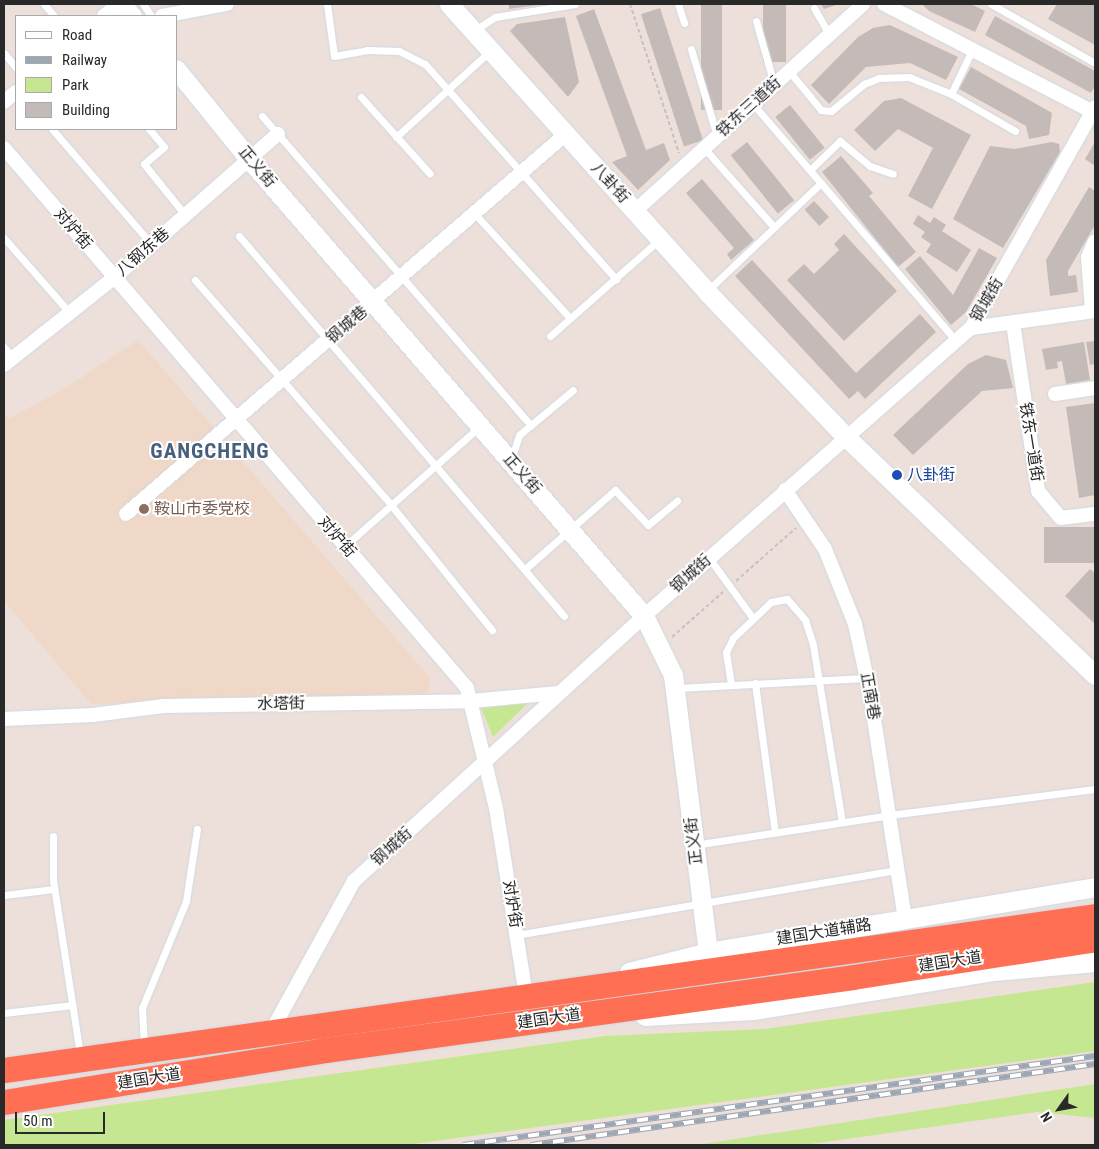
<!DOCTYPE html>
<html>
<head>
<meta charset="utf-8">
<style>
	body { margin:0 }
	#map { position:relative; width:1099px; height:1149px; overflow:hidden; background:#ede0da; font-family:"Roboto Condensed","Noto Sans SC",sans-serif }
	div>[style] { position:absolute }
	.education>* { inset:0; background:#f0d8c8 }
	.green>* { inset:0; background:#c6e792 }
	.building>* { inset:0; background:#c4bab7; transform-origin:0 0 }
	.path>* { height:2px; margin-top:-1px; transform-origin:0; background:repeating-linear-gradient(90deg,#c3c3c3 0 4px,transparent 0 6.5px) }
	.roads { filter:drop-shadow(0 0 1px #cfd8e3) drop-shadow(0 0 1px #cfd8e3) }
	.lane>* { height:7px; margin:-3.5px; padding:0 3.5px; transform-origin:3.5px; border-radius:3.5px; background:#fff }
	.street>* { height:14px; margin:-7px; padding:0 7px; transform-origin:7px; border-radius:7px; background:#fff }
	.secondary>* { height:19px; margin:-9.5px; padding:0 9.5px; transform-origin:9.5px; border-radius:9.5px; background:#fff }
	.highway>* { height:25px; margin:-12.5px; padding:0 12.5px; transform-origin:12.5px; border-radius:12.5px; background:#ff6f53 }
	.rail>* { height:5.5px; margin-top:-2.75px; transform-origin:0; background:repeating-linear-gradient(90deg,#fff 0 11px,#9ca7b5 0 22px); box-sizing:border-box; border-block:1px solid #9ca7b5 }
	.dots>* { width:14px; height:14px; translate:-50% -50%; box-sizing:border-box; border:2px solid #fff; border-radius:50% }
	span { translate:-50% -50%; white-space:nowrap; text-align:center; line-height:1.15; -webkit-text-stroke:4px #fff; paint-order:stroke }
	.street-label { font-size:16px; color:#292929 }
	.transit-label { font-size:16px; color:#164399 }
	.left { translate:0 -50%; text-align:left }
	.education-label { font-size:16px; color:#785e54 }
	.district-label { font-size:21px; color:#475f7d; font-weight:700; letter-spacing:1px }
	.frame { position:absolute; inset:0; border:5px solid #292929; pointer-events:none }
	.legend { position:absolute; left:15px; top:15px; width:162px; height:115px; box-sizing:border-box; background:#fff; border:1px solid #a9a9a9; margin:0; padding:6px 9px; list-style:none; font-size:15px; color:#292929 }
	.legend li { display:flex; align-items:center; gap:10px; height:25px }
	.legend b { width:25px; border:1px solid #a9a9a9 }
	.north { position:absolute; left:1034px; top:1084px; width:50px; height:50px; -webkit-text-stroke:4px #fff; paint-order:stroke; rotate:238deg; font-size:14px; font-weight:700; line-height:20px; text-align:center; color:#292929 }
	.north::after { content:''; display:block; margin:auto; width:18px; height:22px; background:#292929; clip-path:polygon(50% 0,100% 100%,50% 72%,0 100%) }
	.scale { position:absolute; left:15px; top:1112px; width:90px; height:22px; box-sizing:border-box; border:2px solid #292929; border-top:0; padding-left:6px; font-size:15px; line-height:18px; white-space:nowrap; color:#292929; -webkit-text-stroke:4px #fff; paint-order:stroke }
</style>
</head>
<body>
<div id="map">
	<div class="education">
		<div style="clip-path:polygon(138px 340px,430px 678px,428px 693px,91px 704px,4px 601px,4px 414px,9px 418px,61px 391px)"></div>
	</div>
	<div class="green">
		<div style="clip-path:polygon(528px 703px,493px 737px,481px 708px)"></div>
		<div style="clip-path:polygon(1095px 982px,1095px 1051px,406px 1145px,4px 1145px,4px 1120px,605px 1036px,765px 1029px)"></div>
		<div style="clip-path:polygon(1095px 1084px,1095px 1118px,1037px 1112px,804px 1145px,696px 1145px)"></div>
	</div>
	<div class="building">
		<div style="clip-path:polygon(509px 4px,537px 4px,537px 5px,509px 9px)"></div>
		<div style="left:701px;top:4px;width:21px;height:106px"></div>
		<div style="left:763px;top:4px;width:23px;height:58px"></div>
		<div style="clip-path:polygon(821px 4px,839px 4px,824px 9px)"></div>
		<div style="clip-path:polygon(922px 4px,971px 4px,985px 11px,975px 32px,929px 11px)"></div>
		<div style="clip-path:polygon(1057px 4px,1095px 4px,1095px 45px,1048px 19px)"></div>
		<div style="left:660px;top:8px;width:139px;height:20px;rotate:72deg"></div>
		<div style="clip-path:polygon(594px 9px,646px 150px,664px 143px,670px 160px,638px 190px,612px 162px,627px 156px,576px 16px)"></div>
		<div style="clip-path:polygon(995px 16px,1095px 71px,1095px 86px,1091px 93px,985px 35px)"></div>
		<div style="clip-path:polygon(565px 17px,579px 82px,568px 97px,510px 31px,517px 24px)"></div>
		<div style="clip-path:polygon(890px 25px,958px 57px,946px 80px,910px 63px,866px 67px,829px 104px,811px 85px,858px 37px,873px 28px)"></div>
		<div style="clip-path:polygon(971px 67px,1052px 113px,1049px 135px,1029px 139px,1026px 126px,959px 89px)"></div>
		<div style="clip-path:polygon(901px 98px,971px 135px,932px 209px,908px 196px,933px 148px,898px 129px,875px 151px,854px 130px,884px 101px)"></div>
		<div style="left:790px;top:105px;width:55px;height:19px;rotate:51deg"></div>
		<div style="left:747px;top:142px;width:75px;height:21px;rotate:51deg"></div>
		<div style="clip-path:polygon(1052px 142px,1059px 144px,1060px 152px,1003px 248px,953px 219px,990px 146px,1015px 149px)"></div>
		<div style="clip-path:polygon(1095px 142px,1095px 166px,1085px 159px)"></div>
		<div style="clip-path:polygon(841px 156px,873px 193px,869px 196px,916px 252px,898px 267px,822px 172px)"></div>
		<div style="clip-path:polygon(702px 179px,754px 240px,731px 260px,727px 254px,734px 248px,686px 193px)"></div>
		<div style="clip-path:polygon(1089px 187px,1095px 191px,1095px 225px,1068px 271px,1068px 276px,1076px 275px,1078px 292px,1050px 296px,1046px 260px)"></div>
		<div style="left:814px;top:201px;width:22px;height:13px;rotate:47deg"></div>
		<div style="clip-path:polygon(918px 215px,930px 223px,934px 217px,946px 225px,942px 231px,971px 250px,957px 272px,926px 252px,931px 244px,921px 237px,925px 232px,913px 224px)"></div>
		<div style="clip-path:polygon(844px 234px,897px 291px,844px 341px,787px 280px,804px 264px,814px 274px,839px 250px,834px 244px)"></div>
		<div style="clip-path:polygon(979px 248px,997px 258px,966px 312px,951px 325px,905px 269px,920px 256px,953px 295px)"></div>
		<div style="clip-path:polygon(752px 260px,856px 373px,920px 314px,936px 332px,865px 399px,858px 391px,849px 399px,735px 276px)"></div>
		<div style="clip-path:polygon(1095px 341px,1095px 364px,1090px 365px,1086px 342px)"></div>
		<div style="clip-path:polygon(1084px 342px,1090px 380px,1066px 384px,1062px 361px,1057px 362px,1058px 368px,1046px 370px,1042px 349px)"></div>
		<div style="clip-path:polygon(986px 355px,1006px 360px,1013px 388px,982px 391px,913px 455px,893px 435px,968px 364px)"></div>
		<div style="clip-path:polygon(1095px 403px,1095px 495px,1079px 498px,1066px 407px)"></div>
		<div style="left:1095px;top:527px;width:36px;height:51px;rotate:90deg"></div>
		<div style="clip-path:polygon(1090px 569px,1095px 573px,1095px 624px,1065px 596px)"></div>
	</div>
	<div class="path">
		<div style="left:630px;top:4px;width:157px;rotate:71.8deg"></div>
		<div style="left:736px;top:581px;width:80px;rotate:-41.5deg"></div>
		<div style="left:672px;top:637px;width:68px;rotate:-41.4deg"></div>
	</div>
	<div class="roads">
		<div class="lane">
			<div style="left:44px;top:4px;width:16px;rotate:50deg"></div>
			<div style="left:143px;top:4px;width:14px;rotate:56deg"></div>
			<div style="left:327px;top:4px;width:52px;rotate:82.3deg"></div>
			<div style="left:334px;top:56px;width:34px;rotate:-10deg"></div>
			<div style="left:367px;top:50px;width:32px;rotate:2deg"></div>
			<div style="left:399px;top:51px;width:29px;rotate:27deg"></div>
			<div style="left:425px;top:64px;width:288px;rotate:48.4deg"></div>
			<div style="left:678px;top:4px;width:20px;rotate:72deg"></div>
			<div style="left:991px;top:4px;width:120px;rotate:29.6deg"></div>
			<div style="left:814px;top:8px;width:30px;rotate:60deg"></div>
			<div style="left:756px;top:21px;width:66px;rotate:74.1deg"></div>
			<div style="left:475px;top:30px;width:24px;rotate:-33deg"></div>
			<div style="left:495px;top:17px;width:81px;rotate:-9.2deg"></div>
			<div style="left:691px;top:49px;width:91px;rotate:73.4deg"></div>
			<div style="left:4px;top:53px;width:19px;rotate:51deg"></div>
			<div style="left:789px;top:71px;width:50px;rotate:50.6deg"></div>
			<div style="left:821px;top:110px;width:10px;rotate:6deg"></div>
			<div style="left:831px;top:111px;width:43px;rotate:-39.3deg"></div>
			<div style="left:864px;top:84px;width:16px;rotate:-22deg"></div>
			<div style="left:879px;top:78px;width:30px;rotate:-2deg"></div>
			<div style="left:909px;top:77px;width:45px;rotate:22deg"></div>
			<div style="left:951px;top:94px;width:74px;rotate:30deg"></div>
			<div style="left:951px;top:94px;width:49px;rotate:-64.5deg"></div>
			<div style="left:361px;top:97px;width:103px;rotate:48.1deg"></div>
			<div style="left:753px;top:104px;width:312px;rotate:49.4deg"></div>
			<div style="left:262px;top:116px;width:410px;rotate:49deg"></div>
			<div style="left:52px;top:129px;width:153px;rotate:49.2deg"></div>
			<div style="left:149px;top:129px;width:23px;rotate:50deg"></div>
			<div style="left:164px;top:147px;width:26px;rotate:140deg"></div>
			<div style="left:144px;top:164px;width:67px;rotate:51.1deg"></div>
			<div style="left:396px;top:137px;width:127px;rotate:-42.5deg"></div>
			<div style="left:704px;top:148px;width:106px;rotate:48.5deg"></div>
			<div style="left:810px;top:170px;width:42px;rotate:-44deg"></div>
			<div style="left:840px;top:141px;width:39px;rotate:40deg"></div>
			<div style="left:870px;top:166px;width:24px;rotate:19deg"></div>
			<div style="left:475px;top:214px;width:141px;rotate:47.6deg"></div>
			<div style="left:239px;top:236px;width:500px;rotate:49.46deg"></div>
			<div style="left:4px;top:238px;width:100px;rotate:48.7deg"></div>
			<div style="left:195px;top:280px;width:298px;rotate:48.9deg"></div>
			<div style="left:391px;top:505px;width:161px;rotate:51.1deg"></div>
			<div style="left:707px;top:291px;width:157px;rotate:-43.5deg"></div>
			<div style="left:550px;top:336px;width:147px;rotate:-41.4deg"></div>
			<div style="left:4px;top:347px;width:14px;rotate:51deg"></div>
			<div style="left:511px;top:460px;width:26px;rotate:-72deg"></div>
			<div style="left:519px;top:435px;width:70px;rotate:-39.8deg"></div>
			<div style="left:345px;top:546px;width:181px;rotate:-41.6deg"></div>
			<div style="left:709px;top:558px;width:73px;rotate:53.9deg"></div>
			<div style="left:525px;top:569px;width:120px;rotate:-41.3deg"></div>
			<div style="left:615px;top:490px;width:48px;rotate:46.7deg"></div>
			<div style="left:648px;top:525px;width:38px;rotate:-40deg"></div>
			<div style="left:755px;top:683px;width:150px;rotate:82.4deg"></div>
			<div style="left:731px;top:684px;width:32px;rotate:-99deg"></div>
			<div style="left:726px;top:652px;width:16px;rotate:-63deg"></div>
			<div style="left:733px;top:638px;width:52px;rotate:-43.5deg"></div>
			<div style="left:771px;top:602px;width:16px;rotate:-11deg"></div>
			<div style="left:787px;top:599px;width:28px;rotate:49deg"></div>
			<div style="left:805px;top:620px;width:26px;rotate:72deg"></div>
			<div style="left:813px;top:645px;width:179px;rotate:80.7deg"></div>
			<div style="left:676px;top:688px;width:191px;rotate:-3deg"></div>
			<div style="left:53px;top:836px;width:44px;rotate:90deg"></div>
			<div style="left:53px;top:880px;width:177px;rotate:81.2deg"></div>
			<div style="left:694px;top:845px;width:197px;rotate:-8.7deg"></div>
			<div style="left:889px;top:815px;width:208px;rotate:-7.2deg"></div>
			<div style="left:4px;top:895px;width:50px;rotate:-6.8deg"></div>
			<div style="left:516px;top:935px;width:387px;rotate:-9.7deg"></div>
			<div style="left:4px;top:1013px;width:69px;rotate:-6.6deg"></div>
			<div style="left:144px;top:1046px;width:38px;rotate:-93deg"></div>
			<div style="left:142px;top:1008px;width:116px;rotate:-67.6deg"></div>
			<div style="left:186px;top:901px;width:73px;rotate:-81.3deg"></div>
		</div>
		<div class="street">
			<div style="left:884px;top:4px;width:237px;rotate:27.3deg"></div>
			<div style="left:104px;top:16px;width:19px;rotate:-39deg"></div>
			<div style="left:162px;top:16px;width:66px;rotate:-10.5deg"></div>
			<div style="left:4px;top:102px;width:16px;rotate:-40deg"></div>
			<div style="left:4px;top:148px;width:711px;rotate:49.39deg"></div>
			<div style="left:467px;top:688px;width:123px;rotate:76.4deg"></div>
			<div style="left:496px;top:808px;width:189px;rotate:80.9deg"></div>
			<div style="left:635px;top:211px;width:308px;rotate:-42.2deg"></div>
			<div style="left:1092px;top:311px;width:54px;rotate:-94.2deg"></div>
			<div style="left:1088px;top:257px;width:17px;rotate:-66deg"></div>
			<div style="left:1013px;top:323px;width:170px;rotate:81.5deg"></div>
			<div style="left:1038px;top:491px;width:35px;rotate:50deg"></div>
			<div style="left:1061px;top:518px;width:34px;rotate:-7deg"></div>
			<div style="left:971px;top:328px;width:125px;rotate:-7.8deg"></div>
			<div style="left:4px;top:365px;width:142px;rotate:-38.4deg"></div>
			<div style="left:115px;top:277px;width:217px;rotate:-41.3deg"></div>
			<div style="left:1055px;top:394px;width:40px;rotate:-8.5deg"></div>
			<div style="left:785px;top:490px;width:71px;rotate:55.9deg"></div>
			<div style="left:825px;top:549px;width:81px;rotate:68.2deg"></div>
			<div style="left:855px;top:624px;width:71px;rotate:77.7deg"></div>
			<div style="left:870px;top:693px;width:229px;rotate:81.2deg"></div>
			<div style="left:126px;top:514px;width:581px;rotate:-40.82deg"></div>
			<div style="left:4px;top:719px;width:89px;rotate:-2.6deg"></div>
			<div style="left:93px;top:715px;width:71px;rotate:-7.3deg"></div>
			<div style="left:163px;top:706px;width:308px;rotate:-0.9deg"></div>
			<div style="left:471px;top:701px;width:88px;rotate:-5.2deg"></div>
			<div style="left:272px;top:1030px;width:170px;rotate:-61.2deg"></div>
			<div style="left:354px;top:881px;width:393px;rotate:-42.4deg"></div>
			<div style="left:644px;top:616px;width:436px;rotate:-41.4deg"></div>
			<div style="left:971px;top:328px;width:253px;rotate:-60.7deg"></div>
		</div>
		<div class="secondary">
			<div style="left:121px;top:4px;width:16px;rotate:47deg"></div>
			<div style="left:449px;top:4px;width:387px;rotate:48.1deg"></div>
			<div style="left:707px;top:292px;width:202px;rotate:46.2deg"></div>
			<div style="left:847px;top:438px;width:343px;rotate:43.7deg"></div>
			<div style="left:176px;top:69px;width:117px;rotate:50.9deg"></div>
			<div style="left:250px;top:160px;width:603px;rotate:49.17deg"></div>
			<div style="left:644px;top:616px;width:66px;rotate:63.8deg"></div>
			<div style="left:673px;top:675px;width:279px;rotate:82.8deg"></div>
			<div style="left:629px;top:972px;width:81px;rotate:-14.2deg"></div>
			<div style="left:708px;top:952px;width:392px;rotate:-9.5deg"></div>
			<div style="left:645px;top:1016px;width:108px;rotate:-3.2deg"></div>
			<div style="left:753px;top:1010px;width:244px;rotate:-9.2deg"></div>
			<div style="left:994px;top:971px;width:101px;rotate:-5.1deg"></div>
		</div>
		<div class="highway">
			<div style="left:4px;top:1070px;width:1102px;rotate:-8.03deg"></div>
			<div style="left:4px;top:1102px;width:325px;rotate:-9.2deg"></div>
			<div style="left:325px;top:1050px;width:533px;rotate:-7.87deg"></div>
			<div style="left:853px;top:977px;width:245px;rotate:-8.9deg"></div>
		</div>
	</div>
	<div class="rail">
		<div style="left:463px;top:1145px;width:638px;rotate:-8.02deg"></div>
		<div style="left:531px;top:1145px;width:570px;rotate:-8.17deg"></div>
	</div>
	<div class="dots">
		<div style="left:897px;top:475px;background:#1a4fb4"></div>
		<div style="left:144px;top:509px;background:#8d6e63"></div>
	</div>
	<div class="street-label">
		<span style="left:749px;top:107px;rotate:-42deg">铁东三道街</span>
		<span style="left:257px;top:167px;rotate:50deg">正义街</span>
		<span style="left:610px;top:183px;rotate:48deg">八卦街</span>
		<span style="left:73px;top:229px;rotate:49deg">对炉街</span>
		<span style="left:143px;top:252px;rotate:-41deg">八钢东巷</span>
		<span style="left:987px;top:300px;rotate:-60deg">钢城街</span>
		<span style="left:347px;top:325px;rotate:-41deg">钢城巷</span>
		<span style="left:1031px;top:442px;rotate:81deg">铁东一道街</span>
		<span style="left:522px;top:474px;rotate:49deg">正义街</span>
		<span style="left:337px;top:537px;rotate:49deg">对炉街</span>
		<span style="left:691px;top:574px;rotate:-42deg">钢城街</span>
		<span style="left:870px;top:696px;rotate:80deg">正南巷</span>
		<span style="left:281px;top:704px;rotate:-1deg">水塔街</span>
		<span style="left:694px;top:841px;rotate:-97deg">正义街</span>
		<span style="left:392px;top:847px;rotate:-42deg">钢城街</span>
		<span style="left:512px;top:904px;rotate:81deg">对炉街</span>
		<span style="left:824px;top:932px;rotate:-9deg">建国大道辅路</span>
		<span style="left:950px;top:962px;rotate:-9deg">建国大道</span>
		<span style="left:549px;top:1019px;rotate:-8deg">建国大道</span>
		<span style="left:149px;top:1079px;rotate:-9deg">建国大道</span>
	</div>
	<div class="transit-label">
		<span class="left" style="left:907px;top:475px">八卦街</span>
	</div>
	<div class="education-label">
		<span class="left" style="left:154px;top:509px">鞍山市委党校</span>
	</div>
	<div class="district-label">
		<span style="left:210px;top:451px">GANGCHENG</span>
	</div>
	<div class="frame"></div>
	<ul class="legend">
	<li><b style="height:6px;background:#fff"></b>Road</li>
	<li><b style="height:6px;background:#9ca7b5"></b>Railway</li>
	<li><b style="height:14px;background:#c6e792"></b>Park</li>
	<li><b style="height:14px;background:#c4bab7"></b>Building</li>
	</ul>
	<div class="north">N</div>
	<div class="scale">50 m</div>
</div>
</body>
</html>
